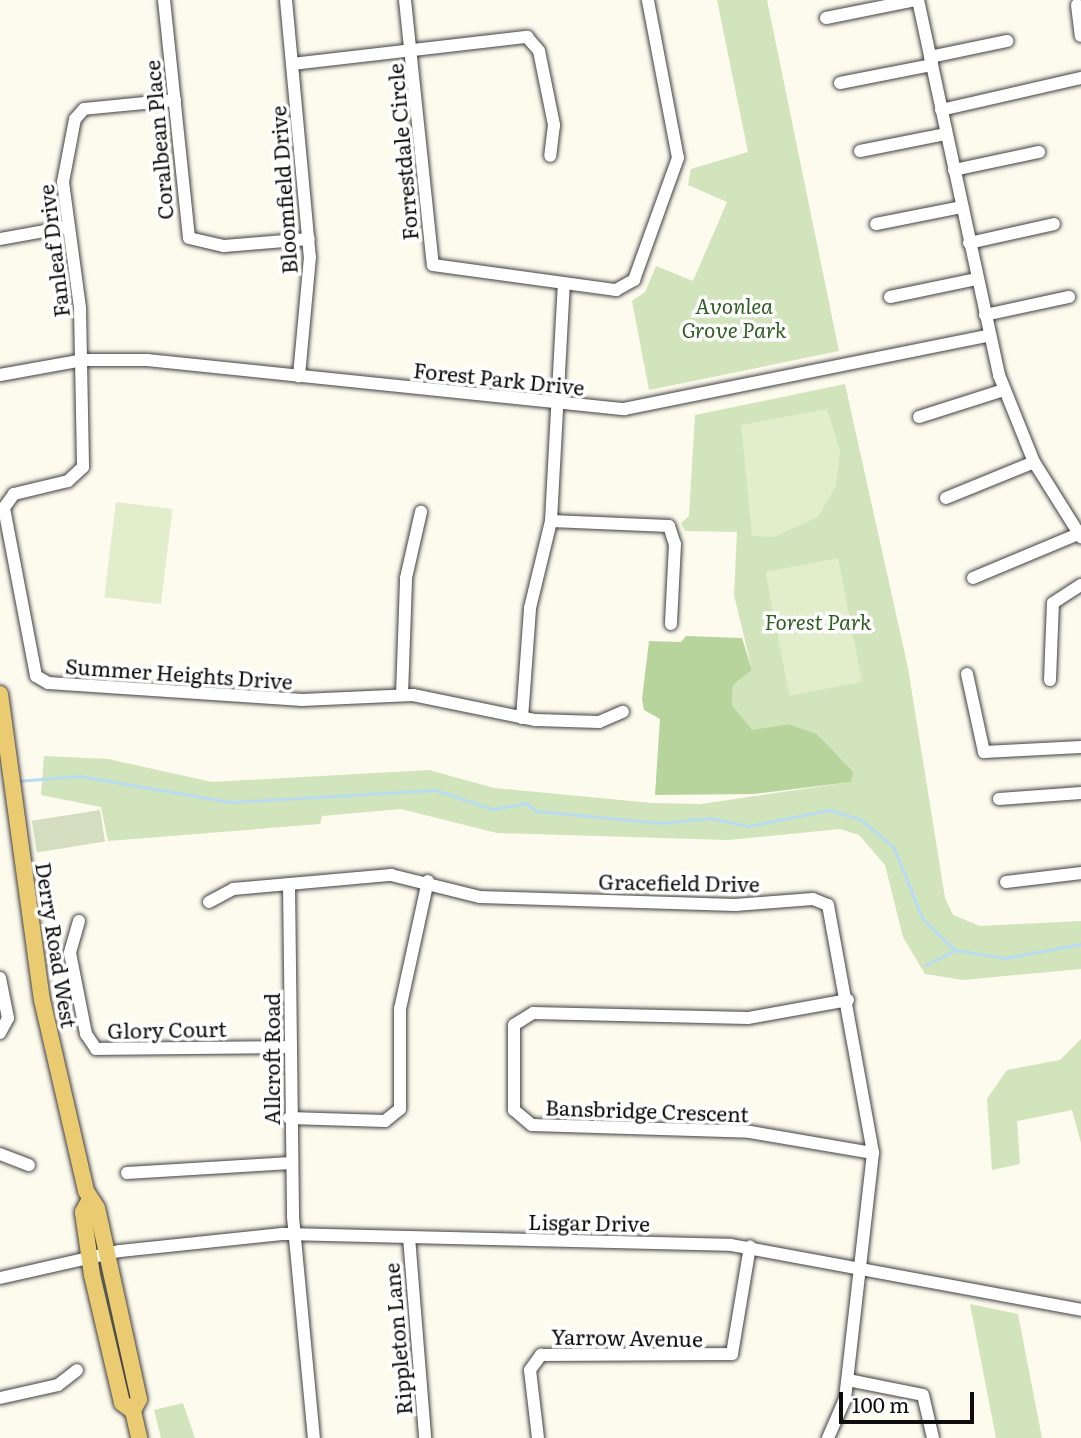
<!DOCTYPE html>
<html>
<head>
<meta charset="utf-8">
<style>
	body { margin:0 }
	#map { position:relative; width:1081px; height:1438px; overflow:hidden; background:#fdfaee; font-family:Literata,serif }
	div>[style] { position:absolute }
	.green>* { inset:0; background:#d1e4bb }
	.forest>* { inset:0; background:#b6d49c }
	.cemetery>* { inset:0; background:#d5ddc1; transform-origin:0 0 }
	.pitch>* { inset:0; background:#e2edcc; transform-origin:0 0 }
	.stream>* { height:2.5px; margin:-1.25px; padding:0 1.25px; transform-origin:1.25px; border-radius:1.25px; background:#b8dcf0 }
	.roads { filter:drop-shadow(0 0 2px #404040) drop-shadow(0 0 2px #404040) }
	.minor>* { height:12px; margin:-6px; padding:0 6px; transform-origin:6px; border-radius:6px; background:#fff }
	.major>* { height:16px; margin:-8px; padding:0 8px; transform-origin:8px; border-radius:8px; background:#ebcb71 }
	span { translate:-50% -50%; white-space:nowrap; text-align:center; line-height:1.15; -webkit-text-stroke:7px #fff; paint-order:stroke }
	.street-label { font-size:21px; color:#0d0d0d }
	.park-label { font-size:21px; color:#315e24; font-style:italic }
	.scale { position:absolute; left:839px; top:1392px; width:135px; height:32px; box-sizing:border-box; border:4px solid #0d0d0d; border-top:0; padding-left:9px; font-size:21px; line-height:24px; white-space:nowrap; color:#0d0d0d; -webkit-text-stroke:5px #fff; paint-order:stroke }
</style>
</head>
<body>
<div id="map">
	<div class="green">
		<div style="clip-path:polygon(717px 0,767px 0,839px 351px,649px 390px,632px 301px,645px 292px,656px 266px,693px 281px,727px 202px,688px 185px,691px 169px,748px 152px)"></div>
		<div style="clip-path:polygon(845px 384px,908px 668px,945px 898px,953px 915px,980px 926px,1081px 921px,1081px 969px,963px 980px,925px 974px,903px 937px,885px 865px,859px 835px,840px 829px,728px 840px,497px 833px,401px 809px,322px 816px,320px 824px,108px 841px,101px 807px,41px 795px,44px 756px,108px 759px,212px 782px,429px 770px,494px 788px,652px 803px,701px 804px,851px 782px,852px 772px,817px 734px,789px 724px,752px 731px,732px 705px,733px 685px,752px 670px,734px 595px,737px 532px,685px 531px,681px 523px,689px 516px,695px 415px)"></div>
		<div style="clip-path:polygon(1081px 1039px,1081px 1143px,1072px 1110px,1017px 1121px,1020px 1164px,992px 1170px,987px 1099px,1007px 1070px,1060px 1060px)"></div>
		<div style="clip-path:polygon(970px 1304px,1018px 1314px,1042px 1438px,996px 1438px)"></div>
		<div style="clip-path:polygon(183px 1403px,195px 1438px,161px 1438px,154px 1410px)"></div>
	</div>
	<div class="forest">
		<div style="clip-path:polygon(686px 636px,742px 638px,752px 670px,733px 685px,732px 705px,752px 730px,789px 724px,817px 734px,853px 772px,851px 782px,753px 794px,655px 795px,660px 719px,644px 710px,642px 699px,649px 641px,681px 642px)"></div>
	</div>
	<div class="cemetery">
		<div style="left:100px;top:810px;width:32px;height:69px;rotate:81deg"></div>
	</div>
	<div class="pitch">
		<div style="clip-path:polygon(827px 409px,840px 451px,836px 486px,818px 517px,774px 537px,752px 536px,741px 425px)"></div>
		<div style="left:116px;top:502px;width:57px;height:96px;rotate:7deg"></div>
		<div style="left:838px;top:558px;width:126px;height:74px;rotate:79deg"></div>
	</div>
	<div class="stream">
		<div style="left:17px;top:781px;width:63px;rotate:-4.5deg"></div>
		<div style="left:80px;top:776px;width:152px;rotate:9.8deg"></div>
		<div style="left:230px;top:802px;width:206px;rotate:-3.3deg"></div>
		<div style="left:436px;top:790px;width:60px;rotate:18.4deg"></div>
		<div style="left:493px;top:809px;width:34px;rotate:-10deg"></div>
		<div style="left:526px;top:803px;width:14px;rotate:36deg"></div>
		<div style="left:537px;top:811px;width:125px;rotate:5.5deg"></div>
		<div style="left:661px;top:823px;width:50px;rotate:-5.7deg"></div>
		<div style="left:711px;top:818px;width:39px;rotate:12deg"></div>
		<div style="left:749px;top:826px;width:82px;rotate:-11.3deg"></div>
		<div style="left:829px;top:810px;width:32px;rotate:16deg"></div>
		<div style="left:860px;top:819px;width:44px;rotate:39.5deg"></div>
		<div style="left:894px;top:847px;width:78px;rotate:68.1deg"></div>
		<div style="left:923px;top:919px;width:45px;rotate:44.1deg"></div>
		<div style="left:955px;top:950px;width:51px;rotate:9.1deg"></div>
		<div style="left:1005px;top:958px;width:77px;rotate:-10.4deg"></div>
		<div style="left:926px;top:965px;width:31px;rotate:-27deg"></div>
	</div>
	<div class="roads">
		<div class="minor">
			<div style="left:164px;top:0;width:239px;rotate:84deg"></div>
			<div style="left:189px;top:238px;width:36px;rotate:13deg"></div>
			<div style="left:224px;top:246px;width:85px;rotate:-4.7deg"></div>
			<div style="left:286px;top:0;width:258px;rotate:84.7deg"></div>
			<div style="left:310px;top:257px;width:120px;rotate:95.3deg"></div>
			<div style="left:405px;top:0;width:266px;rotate:84deg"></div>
			<div style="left:433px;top:265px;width:185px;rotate:7.8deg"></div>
			<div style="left:616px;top:290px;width:21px;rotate:-29deg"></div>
			<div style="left:634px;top:280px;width:130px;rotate:-70.2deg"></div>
			<div style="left:678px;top:158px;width:161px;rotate:-100.8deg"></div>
			<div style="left:918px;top:0;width:384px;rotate:77.8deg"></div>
			<div style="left:999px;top:375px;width:94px;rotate:68.1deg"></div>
			<div style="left:1034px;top:462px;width:89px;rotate:57.9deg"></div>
			<div style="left:1077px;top:5px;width:31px;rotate:83deg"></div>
			<div style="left:826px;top:18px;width:91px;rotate:-11.4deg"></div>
			<div style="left:930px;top:57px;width:79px;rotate:-11.7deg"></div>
			<div style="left:292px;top:64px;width:237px;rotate:-6.6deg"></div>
			<div style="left:527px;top:37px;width:18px;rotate:49deg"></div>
			<div style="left:539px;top:51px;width:76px;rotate:78.5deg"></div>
			<div style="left:554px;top:125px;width:31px;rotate:97deg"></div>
			<div style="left:840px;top:83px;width:94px;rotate:-11.1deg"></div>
			<div style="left:175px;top:100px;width:91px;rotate:174.4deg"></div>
			<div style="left:84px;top:109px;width:13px;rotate:132deg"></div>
			<div style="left:75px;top:119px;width:64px;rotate:100.8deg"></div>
			<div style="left:63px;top:182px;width:127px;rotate:82.3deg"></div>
			<div style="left:80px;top:308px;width:159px;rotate:88.9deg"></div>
			<div style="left:83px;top:467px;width:21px;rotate:137deg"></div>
			<div style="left:68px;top:481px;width:56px;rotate:166.5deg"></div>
			<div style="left:14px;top:494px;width:17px;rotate:126deg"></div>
			<div style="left:4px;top:508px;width:171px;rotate:79.2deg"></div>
			<div style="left:36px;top:676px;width:14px;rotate:30deg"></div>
			<div style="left:48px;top:683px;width:255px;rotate:3.8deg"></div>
			<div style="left:302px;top:700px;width:111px;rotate:-2.6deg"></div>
			<div style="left:413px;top:695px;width:125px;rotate:11.6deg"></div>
			<div style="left:535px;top:720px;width:64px;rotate:1.8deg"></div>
			<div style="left:599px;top:722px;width:26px;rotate:-23deg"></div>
			<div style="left:941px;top:110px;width:144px;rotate:-12.9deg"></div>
			<div style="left:860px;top:151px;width:88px;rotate:-11.2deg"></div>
			<div style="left:954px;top:170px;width:87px;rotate:-12deg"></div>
			<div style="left:876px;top:224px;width:88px;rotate:-11.2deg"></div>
			<div style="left:0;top:239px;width:68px;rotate:-10.2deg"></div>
			<div style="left:969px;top:243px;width:87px;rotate:-12.6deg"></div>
			<div style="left:890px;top:297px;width:89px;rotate:-11.7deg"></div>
			<div style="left:985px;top:315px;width:86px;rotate:-12.1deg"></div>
			<div style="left:0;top:375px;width:84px;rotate:-10.2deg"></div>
			<div style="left:83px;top:360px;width:64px"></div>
			<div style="left:147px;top:360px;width:480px;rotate:5.9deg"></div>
			<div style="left:624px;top:409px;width:373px;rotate:-11.4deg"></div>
			<div style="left:919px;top:417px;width:89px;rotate:-17.6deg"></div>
			<div style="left:946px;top:498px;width:95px;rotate:-22.2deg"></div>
			<div style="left:551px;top:521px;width:118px;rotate:2.4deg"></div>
			<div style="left:669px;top:526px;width:19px;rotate:72deg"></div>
			<div style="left:675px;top:544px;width:80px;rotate:92.9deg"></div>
			<div style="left:973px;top:578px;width:114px;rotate:-22.7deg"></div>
			<div style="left:967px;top:674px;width:80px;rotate:77.7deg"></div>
			<div style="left:984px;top:752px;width:97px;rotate:-3deg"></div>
			<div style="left:1050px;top:680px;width:77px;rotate:-87.8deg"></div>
			<div style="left:1053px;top:603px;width:33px;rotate:-33deg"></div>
			<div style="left:402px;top:695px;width:117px;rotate:-88deg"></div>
			<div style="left:406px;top:578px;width:68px;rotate:-77.2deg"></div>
			<div style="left:522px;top:718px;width:110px;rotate:-85.8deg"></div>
			<div style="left:530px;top:608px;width:89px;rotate:-76.4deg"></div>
			<div style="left:551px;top:521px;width:237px;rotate:-86.9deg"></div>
			<div style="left:999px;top:799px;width:82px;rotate:-4.2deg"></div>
			<div style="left:1006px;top:882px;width:76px;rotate:-6.8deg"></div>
			<div style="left:289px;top:884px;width:333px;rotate:89.3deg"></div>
			<div style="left:293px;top:1217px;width:222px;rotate:84.6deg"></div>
			<div style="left:209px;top:902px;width:27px;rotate:-28deg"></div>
			<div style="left:233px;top:889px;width:159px;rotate:-5.1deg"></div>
			<div style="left:391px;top:875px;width:92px;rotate:13.9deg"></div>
			<div style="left:480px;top:897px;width:255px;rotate:1.8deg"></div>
			<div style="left:735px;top:905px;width:78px;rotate:-4.4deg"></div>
			<div style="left:813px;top:899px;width:16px;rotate:22deg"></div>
			<div style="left:828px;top:905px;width:252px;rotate:79.7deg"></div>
			<div style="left:873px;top:1153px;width:248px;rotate:96.5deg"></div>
			<div style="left:845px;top:1399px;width:43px;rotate:113.6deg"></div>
			<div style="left:79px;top:921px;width:33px;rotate:106deg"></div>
			<div style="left:70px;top:953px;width:83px;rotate:78.8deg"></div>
			<div style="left:86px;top:1034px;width:18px;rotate:56deg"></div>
			<div style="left:96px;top:1049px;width:192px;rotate:-0.6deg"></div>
			<div style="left:0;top:978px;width:41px;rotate:78.7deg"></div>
			<div style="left:8px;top:1018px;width:17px;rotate:118deg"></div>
			<div style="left:848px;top:1000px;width:102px;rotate:169.8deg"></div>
			<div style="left:748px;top:1018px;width:215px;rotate:-178.7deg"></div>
			<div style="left:533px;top:1013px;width:22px;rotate:148deg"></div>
			<div style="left:514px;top:1025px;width:85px;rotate:90deg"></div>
			<div style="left:514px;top:1110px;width:23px;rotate:40deg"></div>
			<div style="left:532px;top:1125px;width:218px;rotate:1.8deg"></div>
			<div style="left:750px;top:1132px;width:125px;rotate:9.7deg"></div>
			<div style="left:289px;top:1118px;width:96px;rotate:1.8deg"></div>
			<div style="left:385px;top:1121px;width:19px;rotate:-39deg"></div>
			<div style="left:400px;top:1109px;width:100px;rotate:-90deg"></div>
			<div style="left:400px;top:1009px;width:131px;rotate:-77.7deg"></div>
			<div style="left:0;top:1154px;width:31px;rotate:21deg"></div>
			<div style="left:127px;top:1173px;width:164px;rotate:-3.5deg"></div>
			<div style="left:409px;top:1237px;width:202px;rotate:85.4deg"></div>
			<div style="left:0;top:1278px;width:123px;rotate:-12.7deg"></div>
			<div style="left:120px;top:1251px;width:163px;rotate:-6deg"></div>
			<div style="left:282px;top:1234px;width:449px;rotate:1.4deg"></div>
			<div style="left:731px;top:1245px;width:356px;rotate:10.5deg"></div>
			<div style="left:848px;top:1380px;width:76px;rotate:11.3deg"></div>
			<div style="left:923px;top:1395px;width:44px;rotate:76.9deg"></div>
			<div style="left:0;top:1398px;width:59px;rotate:-12.6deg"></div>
			<div style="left:58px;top:1385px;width:24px;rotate:-38deg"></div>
			<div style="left:538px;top:1438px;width:68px;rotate:-96.7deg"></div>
			<div style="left:530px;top:1370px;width:19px;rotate:-54deg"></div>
			<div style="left:541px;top:1355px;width:191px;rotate:-0.3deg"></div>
			<div style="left:732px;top:1354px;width:109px;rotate:-80.5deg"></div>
		</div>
		<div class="major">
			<div style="left:0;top:694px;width:309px;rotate:82.2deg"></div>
			<div style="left:42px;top:1000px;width:196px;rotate:77deg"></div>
			<div style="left:86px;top:1191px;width:20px;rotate:57deg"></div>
			<div style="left:97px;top:1208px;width:196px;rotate:77.6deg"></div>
			<div style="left:139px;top:1399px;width:13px;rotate:117deg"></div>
			<div style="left:133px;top:1411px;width:28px;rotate:77deg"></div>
			<div style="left:89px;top:1201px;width:13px;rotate:119deg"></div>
			<div style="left:83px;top:1212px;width:64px;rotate:81.9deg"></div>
			<div style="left:92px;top:1275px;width:131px;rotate:76.8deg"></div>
			<div style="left:122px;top:1403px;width:14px;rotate:36deg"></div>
		</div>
	</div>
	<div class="street-label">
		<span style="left:158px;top:140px;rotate:-95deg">Coralbean Place</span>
		<span style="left:402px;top:152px;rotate:-95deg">Forrestdale Circle</span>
		<span style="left:283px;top:190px;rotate:-94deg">Bloomfield Drive</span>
		<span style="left:53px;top:251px;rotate:-97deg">Fanleaf Drive</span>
		<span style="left:499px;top:378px;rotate:6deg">Forest Park Drive</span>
		<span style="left:179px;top:673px;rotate:4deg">Summer Heights Drive</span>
		<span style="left:679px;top:882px;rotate:1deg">Gracefield Drive</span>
		<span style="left:57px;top:945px;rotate:81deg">Derry Road West</span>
		<span style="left:167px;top:1029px;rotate:-1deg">Glory Court</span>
		<span style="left:271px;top:1059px;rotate:-90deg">Allcroft Road</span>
		<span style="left:647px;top:1110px;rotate:2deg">Bansbridge Crescent</span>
		<span style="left:589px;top:1222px;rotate:1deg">Lisgar Drive</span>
		<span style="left:627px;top:1337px;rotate:1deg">Yarrow Avenue</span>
		<span style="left:397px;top:1339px;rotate:-95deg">Rippleton Lane</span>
	</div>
	<div class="park-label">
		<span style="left:734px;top:317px">Avonlea<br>Grove Park</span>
		<span style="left:818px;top:621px">Forest Park</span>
	</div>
	<div class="scale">100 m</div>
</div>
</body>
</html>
